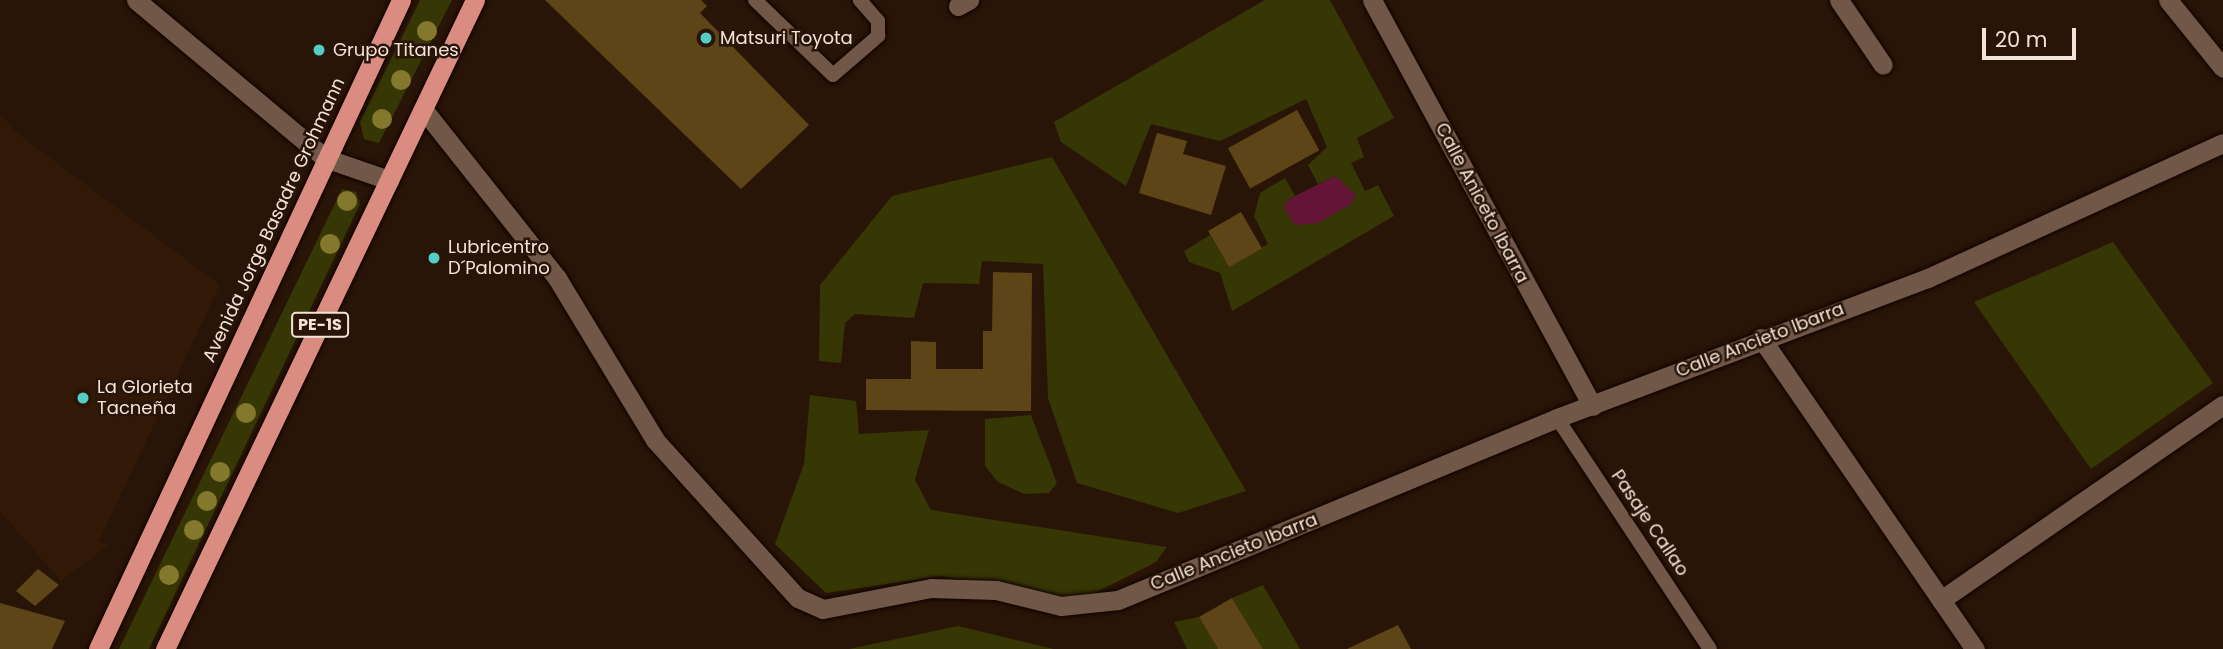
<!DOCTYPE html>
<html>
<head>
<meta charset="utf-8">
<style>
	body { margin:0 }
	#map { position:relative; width:2223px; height:649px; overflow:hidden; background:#291507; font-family:Poppins,sans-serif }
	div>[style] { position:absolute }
	.built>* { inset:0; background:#321806 }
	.green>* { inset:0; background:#373605 }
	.water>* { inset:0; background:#651538 }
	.building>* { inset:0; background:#5d4517; transform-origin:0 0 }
	.roads { filter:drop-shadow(0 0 2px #110200) drop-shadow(0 0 2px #110200) }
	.service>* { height:14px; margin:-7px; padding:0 7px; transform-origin:7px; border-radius:7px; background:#705748 }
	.minor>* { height:19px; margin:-9.5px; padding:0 9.5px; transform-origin:9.5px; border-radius:9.5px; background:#705748 }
	.trunk>* { height:19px; margin:-9.5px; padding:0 9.5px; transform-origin:9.5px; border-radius:9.5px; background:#da8c81 }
	.trees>* { width:20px; height:20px; margin:-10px; border-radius:50%; background:#83782b }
	.dots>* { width:19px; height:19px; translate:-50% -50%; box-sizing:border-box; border:4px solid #291507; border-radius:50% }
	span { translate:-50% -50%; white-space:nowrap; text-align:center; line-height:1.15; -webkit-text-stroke:5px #291507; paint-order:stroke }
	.shield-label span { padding:2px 5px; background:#291507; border:2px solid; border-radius:5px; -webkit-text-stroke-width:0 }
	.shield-label { font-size:16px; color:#f3e4db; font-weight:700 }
	.poi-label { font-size:18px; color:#f3e4db }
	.left { translate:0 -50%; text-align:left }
	.street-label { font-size:18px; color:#f3e4db }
	.scale { position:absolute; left:1982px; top:28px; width:94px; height:32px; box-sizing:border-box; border:4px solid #f3e4db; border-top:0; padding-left:9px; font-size:21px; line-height:24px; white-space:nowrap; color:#f3e4db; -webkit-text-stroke:5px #291507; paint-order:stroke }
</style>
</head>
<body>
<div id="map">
	<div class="built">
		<div style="clip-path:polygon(0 113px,14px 131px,220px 285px,99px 541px,109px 545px,61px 581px,0 511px)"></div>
	</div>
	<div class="green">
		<div style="clip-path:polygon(420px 0,452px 0,379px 143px,364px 139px,360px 122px)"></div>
		<div style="clip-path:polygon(1265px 0,1330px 0,1394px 118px,1357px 138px,1364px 157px,1351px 163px,1365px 191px,1378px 185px,1394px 216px,1232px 311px,1220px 273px,1189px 262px,1184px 251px,1210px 235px,1229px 267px,1268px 244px,1254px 216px,1260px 193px,1285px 178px,1295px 196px,1289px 199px,1351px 204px,1355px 195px,1335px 176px,1318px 184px,1308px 165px,1327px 147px,1306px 99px,1220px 141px,1151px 124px,1126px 186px,1061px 142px,1054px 122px)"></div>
		<div style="clip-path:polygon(1052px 157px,1246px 491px,1178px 513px,1077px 483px,1048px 398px,1043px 264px,982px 261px,979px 284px,923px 283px,914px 318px,855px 314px,845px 323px,841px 363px,819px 361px,820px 285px,892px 196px)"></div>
		<div style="clip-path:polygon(342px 189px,356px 192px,360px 204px,149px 649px,119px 649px)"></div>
		<div style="clip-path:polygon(2113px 242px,2213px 383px,2091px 469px,1974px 302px)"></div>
		<div style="clip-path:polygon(810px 395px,856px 401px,859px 434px,929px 430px,915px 480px,931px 510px,1167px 547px,1156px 562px,1083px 599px,941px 576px,826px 593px,775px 544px,804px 464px)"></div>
		<div style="clip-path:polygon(1031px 415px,1057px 483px,1049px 493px,1024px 494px,998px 482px,985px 466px,985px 419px)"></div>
		<div style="clip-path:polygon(1263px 585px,1300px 649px,1263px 649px,1232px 598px)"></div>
		<div style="clip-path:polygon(1199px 617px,1218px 649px,1187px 649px,1174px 622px)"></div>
		<div style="clip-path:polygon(958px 626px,1054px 649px,849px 649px)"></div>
	</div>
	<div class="water">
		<div style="clip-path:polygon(1335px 176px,1355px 194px,1351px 204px,1318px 223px,1295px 225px,1284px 208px,1289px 199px)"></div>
	</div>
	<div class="building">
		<div style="clip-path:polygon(545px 0,701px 0,707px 6px,700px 13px,809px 125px,741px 189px)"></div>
		<div style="left:1297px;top:110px;width:46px;height:79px;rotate:61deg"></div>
		<div style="clip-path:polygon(1157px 133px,1187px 141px,1183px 154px,1226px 166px,1211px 215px,1139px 193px)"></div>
		<div style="left:1241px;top:212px;width:42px;height:38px;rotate:60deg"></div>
		<div style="clip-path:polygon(993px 272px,1032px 273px,1031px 411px,866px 410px,866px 379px,911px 379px,911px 341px,936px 342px,936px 369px,983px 369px,983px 331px,992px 331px)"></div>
		<div style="clip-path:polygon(38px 569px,59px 585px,35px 606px,16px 591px)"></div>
		<div style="clip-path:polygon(1232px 598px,1263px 649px,1218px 649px,1199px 617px)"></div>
		<div style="clip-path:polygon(0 603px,65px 621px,52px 649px,0 649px)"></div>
		<div style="clip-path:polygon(1398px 625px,1411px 649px,1347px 649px)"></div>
	</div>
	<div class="roads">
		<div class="service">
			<div style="left:755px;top:0;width:108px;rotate:43.9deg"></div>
			<div style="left:833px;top:75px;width:60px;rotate:-40.9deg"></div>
			<div style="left:878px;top:36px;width:15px;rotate:-90deg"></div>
			<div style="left:878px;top:21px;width:28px;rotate:-131deg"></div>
			<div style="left:1557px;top:418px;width:277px;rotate:56.5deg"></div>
		</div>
		<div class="minor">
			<div style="left:136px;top:0;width:246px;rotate:39.9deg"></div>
			<div style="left:325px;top:158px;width:68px;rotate:19deg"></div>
			<div style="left:1372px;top:0;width:462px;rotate:61.5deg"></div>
			<div style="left:1839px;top:0;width:78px;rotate:55.9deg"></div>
			<div style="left:2168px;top:0;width:87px;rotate:51deg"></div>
			<div style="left:958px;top:6px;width:13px;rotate:-29deg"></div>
			<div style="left:423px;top:109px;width:216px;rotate:51.6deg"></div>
			<div style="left:557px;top:278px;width:189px;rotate:58.8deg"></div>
			<div style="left:655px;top:440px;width:213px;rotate:47.9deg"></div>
			<div style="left:798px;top:598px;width:27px;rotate:24deg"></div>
			<div style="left:823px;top:609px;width:110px;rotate:-11deg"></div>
			<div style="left:931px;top:588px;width:65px;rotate:1.8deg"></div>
			<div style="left:996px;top:590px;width:67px;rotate:13.8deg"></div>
			<div style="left:1061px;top:606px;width:57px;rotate:-6deg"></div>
			<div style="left:1118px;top:600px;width:475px;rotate:-22.5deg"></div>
			<div style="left:1557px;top:418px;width:397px;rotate:-20.7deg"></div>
			<div style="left:1928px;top:278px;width:324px;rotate:-24.6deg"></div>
			<div style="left:1761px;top:338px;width:378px;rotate:55.5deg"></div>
			<div style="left:1941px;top:600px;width:343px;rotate:-34.7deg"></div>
		</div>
		<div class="trunk">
			<div style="left:98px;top:649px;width:716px;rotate:-64.97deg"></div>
			<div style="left:165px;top:649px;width:719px;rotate:-64.47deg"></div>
		</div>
	</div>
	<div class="trees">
		<div style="left:427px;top:31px"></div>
		<div style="left:401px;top:80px"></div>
		<div style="left:382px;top:119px"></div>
		<div style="left:347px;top:201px"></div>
		<div style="left:330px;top:244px"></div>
		<div style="left:246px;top:413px"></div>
		<div style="left:220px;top:472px"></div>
		<div style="left:207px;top:501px"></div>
		<div style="left:194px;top:530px"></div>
		<div style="left:169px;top:575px"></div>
	</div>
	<div class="dots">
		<div style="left:706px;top:38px;background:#54cdc6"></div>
		<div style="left:319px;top:50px;background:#54cdc6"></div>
		<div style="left:434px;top:258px;background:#54cdc6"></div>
		<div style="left:83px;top:398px;background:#54cdc6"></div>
	</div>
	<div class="shield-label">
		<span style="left:320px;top:325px">PE-1S</span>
	</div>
	<div class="poi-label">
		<span class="left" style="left:720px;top:38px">Matsuri Toyota</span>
		<span class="left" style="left:333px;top:50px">Grupo Titanes</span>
		<span class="left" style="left:448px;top:258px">Lubricentro<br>D´Palomino</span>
		<span class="left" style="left:97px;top:398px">La Glorieta<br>Tacneña</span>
	</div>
	<div class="street-label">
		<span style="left:1482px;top:203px;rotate:62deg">Calle Aniceto Ibarra</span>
		<span style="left:274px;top:220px;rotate:-65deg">Avenida Jorge Basadre Grohmann</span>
		<span style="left:1760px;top:340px;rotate:-21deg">Calle Ancieto Ibarra</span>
		<span style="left:1650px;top:523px;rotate:56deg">Pasaje Callao</span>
		<span style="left:1234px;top:552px;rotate:-22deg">Calle Ancieto Ibarra</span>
	</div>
	<div class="scale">20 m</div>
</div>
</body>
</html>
